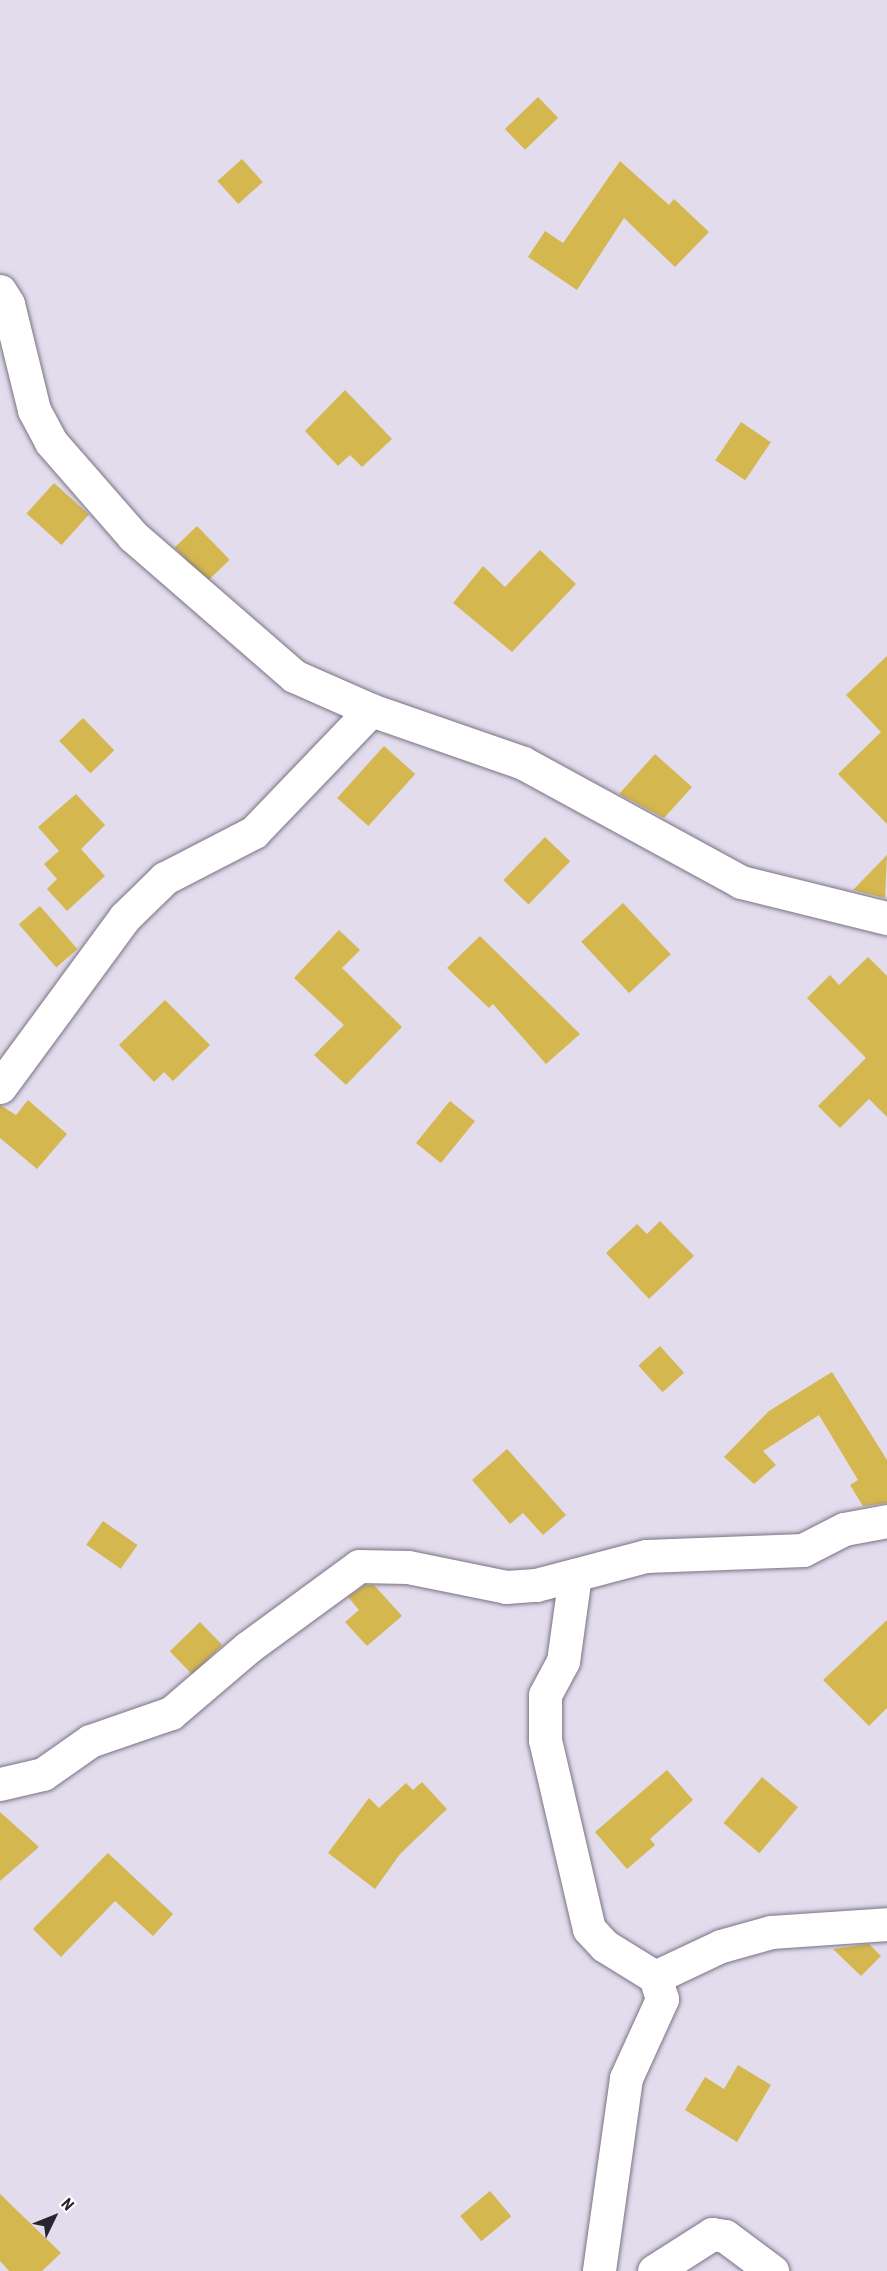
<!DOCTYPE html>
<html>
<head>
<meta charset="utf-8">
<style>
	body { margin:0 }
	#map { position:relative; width:887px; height:2271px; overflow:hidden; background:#e2dced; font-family:"Roboto Condensed",sans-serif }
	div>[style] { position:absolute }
	.building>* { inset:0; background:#d4b74f; transform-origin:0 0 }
	.roads { filter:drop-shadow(0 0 2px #797383) drop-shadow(0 0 2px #797383) }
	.minor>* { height:33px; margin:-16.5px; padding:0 16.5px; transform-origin:16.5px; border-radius:16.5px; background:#fff }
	span { translate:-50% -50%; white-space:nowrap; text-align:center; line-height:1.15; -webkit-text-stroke:4.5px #fff; paint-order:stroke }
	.north { position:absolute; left:24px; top:2187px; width:60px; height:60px; -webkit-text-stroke:4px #fff; paint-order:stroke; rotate:47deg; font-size:16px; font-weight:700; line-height:24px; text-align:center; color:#28262d }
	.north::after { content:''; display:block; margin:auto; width:21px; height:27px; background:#28262d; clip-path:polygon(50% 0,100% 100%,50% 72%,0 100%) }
</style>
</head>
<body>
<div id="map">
	<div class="building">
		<div style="left:538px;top:97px;width:29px;height:46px;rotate:46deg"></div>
		<div style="left:242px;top:159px;width:31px;height:33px;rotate:48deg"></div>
		<div style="clip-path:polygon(620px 161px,669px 205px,674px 199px,709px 232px,675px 267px,624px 218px,577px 290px,528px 257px,545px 231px,563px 243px)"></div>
		<div style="clip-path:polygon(345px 390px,392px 439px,362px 467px,350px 455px,338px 466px,305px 431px)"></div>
		<div style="left:741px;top:422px;width:36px;height:46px;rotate:34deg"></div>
		<div style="left:54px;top:483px;width:47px;height:41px;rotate:42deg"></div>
		<div style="left:197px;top:526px;width:47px;height:31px;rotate:46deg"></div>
		<div style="clip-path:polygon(540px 550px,576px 584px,512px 652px,453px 603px,483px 566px,505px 587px)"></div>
		<div style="clip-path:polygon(887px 656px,887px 824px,838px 774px,881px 732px,846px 695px)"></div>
		<div style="left:83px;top:718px;width:45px;height:33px;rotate:46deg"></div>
		<div style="left:384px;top:746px;width:42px;height:70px;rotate:42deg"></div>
		<div style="clip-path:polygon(655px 754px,692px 787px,664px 818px,619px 794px)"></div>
		<div style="clip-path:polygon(76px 794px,105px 825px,81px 849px,105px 876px,67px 911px,47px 889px,57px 879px,44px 864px,59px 851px,38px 827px)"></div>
		<div style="left:545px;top:837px;width:35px;height:60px;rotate:44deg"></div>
		<div style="clip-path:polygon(887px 855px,885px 898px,853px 890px)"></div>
		<div style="left:623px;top:903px;width:70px;height:57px;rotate:47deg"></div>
		<div style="left:40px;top:906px;width:57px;height:28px;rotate:49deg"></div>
		<div style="clip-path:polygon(339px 930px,360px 950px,342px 968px,402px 1027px,346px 1085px,314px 1055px,344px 1025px,294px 978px)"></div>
		<div style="clip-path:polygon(480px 936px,580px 1034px,546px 1064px,493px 1004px,489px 1008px,447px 968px)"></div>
		<div style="clip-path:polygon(868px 957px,887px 976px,887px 1117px,869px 1099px,840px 1128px,818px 1106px,866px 1058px,807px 998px,830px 975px,839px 985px)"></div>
		<div style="clip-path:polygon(165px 1000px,210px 1045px,173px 1081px,164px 1072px,154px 1082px,119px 1045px)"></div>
		<div style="clip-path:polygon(28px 1100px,67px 1134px,37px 1169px,0 1138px,0 1105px,16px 1115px)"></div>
		<div style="left:450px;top:1101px;width:32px;height:54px;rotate:39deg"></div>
		<div style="clip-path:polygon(660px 1221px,694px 1256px,649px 1299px,606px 1253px,637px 1224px,647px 1234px)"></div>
		<div style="left:660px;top:1346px;width:36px;height:29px;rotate:48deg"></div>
		<div style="clip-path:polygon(832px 1372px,887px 1460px,887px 1503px,863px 1506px,850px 1485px,858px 1480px,819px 1415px,763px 1451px,776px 1465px,754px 1484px,724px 1457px,769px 1411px)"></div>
		<div style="clip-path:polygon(507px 1449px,566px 1515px,543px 1535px,523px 1513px,510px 1524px,472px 1480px)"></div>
		<div style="left:103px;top:1521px;width:42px;height:29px;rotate:35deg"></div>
		<div style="clip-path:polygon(365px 1585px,374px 1585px,402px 1616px,367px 1646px,345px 1622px,359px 1610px,348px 1597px)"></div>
		<div style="clip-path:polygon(887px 1620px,887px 1708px,869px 1726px,823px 1680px)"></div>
		<div style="left:200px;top:1622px;width:32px;height:42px;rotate:46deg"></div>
		<div style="clip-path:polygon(667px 1770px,693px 1800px,650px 1839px,655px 1845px,627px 1869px,595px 1832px)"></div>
		<div style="left:762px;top:1777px;width:47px;height:60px;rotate:40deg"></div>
		<div style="clip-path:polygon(422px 1782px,447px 1809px,400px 1854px,375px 1889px,328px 1853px,369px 1798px,379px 1808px,406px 1783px,413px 1790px)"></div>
		<div style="clip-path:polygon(0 1812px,39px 1847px,0 1881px)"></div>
		<div style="clip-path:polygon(108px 1853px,173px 1914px,153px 1936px,115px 1901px,61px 1957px,33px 1929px)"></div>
		<div style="clip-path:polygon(869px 1944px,881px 1956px,861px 1976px,833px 1949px)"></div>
		<div style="clip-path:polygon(738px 2065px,771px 2085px,737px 2142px,685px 2110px,705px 2077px,724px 2089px)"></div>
		<div style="left:490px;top:2191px;width:33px;height:39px;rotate:50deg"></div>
		<div style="clip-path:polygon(0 2194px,61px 2253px,42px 2271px,9px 2271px,0 2261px)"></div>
	</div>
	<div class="roads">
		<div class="minor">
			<div style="left:0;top:291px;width:15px;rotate:58deg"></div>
			<div style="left:8px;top:304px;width:109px;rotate:76.2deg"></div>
			<div style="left:34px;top:410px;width:36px;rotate:62deg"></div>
			<div style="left:51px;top:442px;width:125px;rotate:48.9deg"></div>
			<div style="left:133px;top:536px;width:213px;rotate:41deg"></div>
			<div style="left:294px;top:676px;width:84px;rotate:23.8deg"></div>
			<div style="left:371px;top:710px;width:161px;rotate:19.2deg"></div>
			<div style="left:523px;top:763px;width:248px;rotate:28.6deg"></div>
			<div style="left:741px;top:882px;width:150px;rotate:13.9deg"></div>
			<div style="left:0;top:1087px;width:211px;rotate:-53.7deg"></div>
			<div style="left:125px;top:917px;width:56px;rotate:-44.3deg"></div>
			<div style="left:165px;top:878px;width:100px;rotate:-27.3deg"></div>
			<div style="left:254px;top:832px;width:169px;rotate:-46.2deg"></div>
			<div style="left:575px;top:1575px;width:87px;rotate:97.9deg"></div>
			<div style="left:563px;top:1661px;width:38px;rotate:118deg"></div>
			<div style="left:545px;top:1695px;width:45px;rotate:90deg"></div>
			<div style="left:545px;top:1740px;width:194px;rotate:76.9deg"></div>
			<div style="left:589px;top:1929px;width:23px;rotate:47deg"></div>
			<div style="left:605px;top:1946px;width:59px;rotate:31.8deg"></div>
			<div style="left:655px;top:1977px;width:23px;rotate:72deg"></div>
			<div style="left:662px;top:1999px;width:87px;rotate:114.5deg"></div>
			<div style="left:626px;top:2078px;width:195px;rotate:98deg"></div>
			<div style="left:0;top:1784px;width:44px;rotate:-13.1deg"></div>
			<div style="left:43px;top:1774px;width:57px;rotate:-35.1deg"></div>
			<div style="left:90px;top:1741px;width:86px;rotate:-19.1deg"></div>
			<div style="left:171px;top:1713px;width:100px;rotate:-40.5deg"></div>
			<div style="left:247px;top:1648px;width:139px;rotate:-36.2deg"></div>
			<div style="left:359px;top:1566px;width:49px;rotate:1.2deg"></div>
			<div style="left:408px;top:1567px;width:100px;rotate:11.5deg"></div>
			<div style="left:506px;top:1587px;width:30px;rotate:-4deg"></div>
			<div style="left:536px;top:1585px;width:114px;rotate:-14.8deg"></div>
			<div style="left:646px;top:1556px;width:157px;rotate:-2.2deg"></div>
			<div style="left:803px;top:1550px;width:46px;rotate:-27.1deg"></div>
			<div style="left:844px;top:1529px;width:44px;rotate:-10.5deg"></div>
			<div style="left:655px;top:1977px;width:73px;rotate:-25.2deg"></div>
			<div style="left:721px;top:1946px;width:52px;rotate:-15.6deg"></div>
			<div style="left:771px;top:1932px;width:116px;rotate:-3.9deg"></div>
			<div style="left:654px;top:2271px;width:69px;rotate:-32.5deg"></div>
			<div style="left:712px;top:2234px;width:13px;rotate:9deg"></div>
			<div style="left:725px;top:2236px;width:59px;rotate:36.7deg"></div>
		</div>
	</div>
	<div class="north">N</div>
</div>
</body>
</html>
